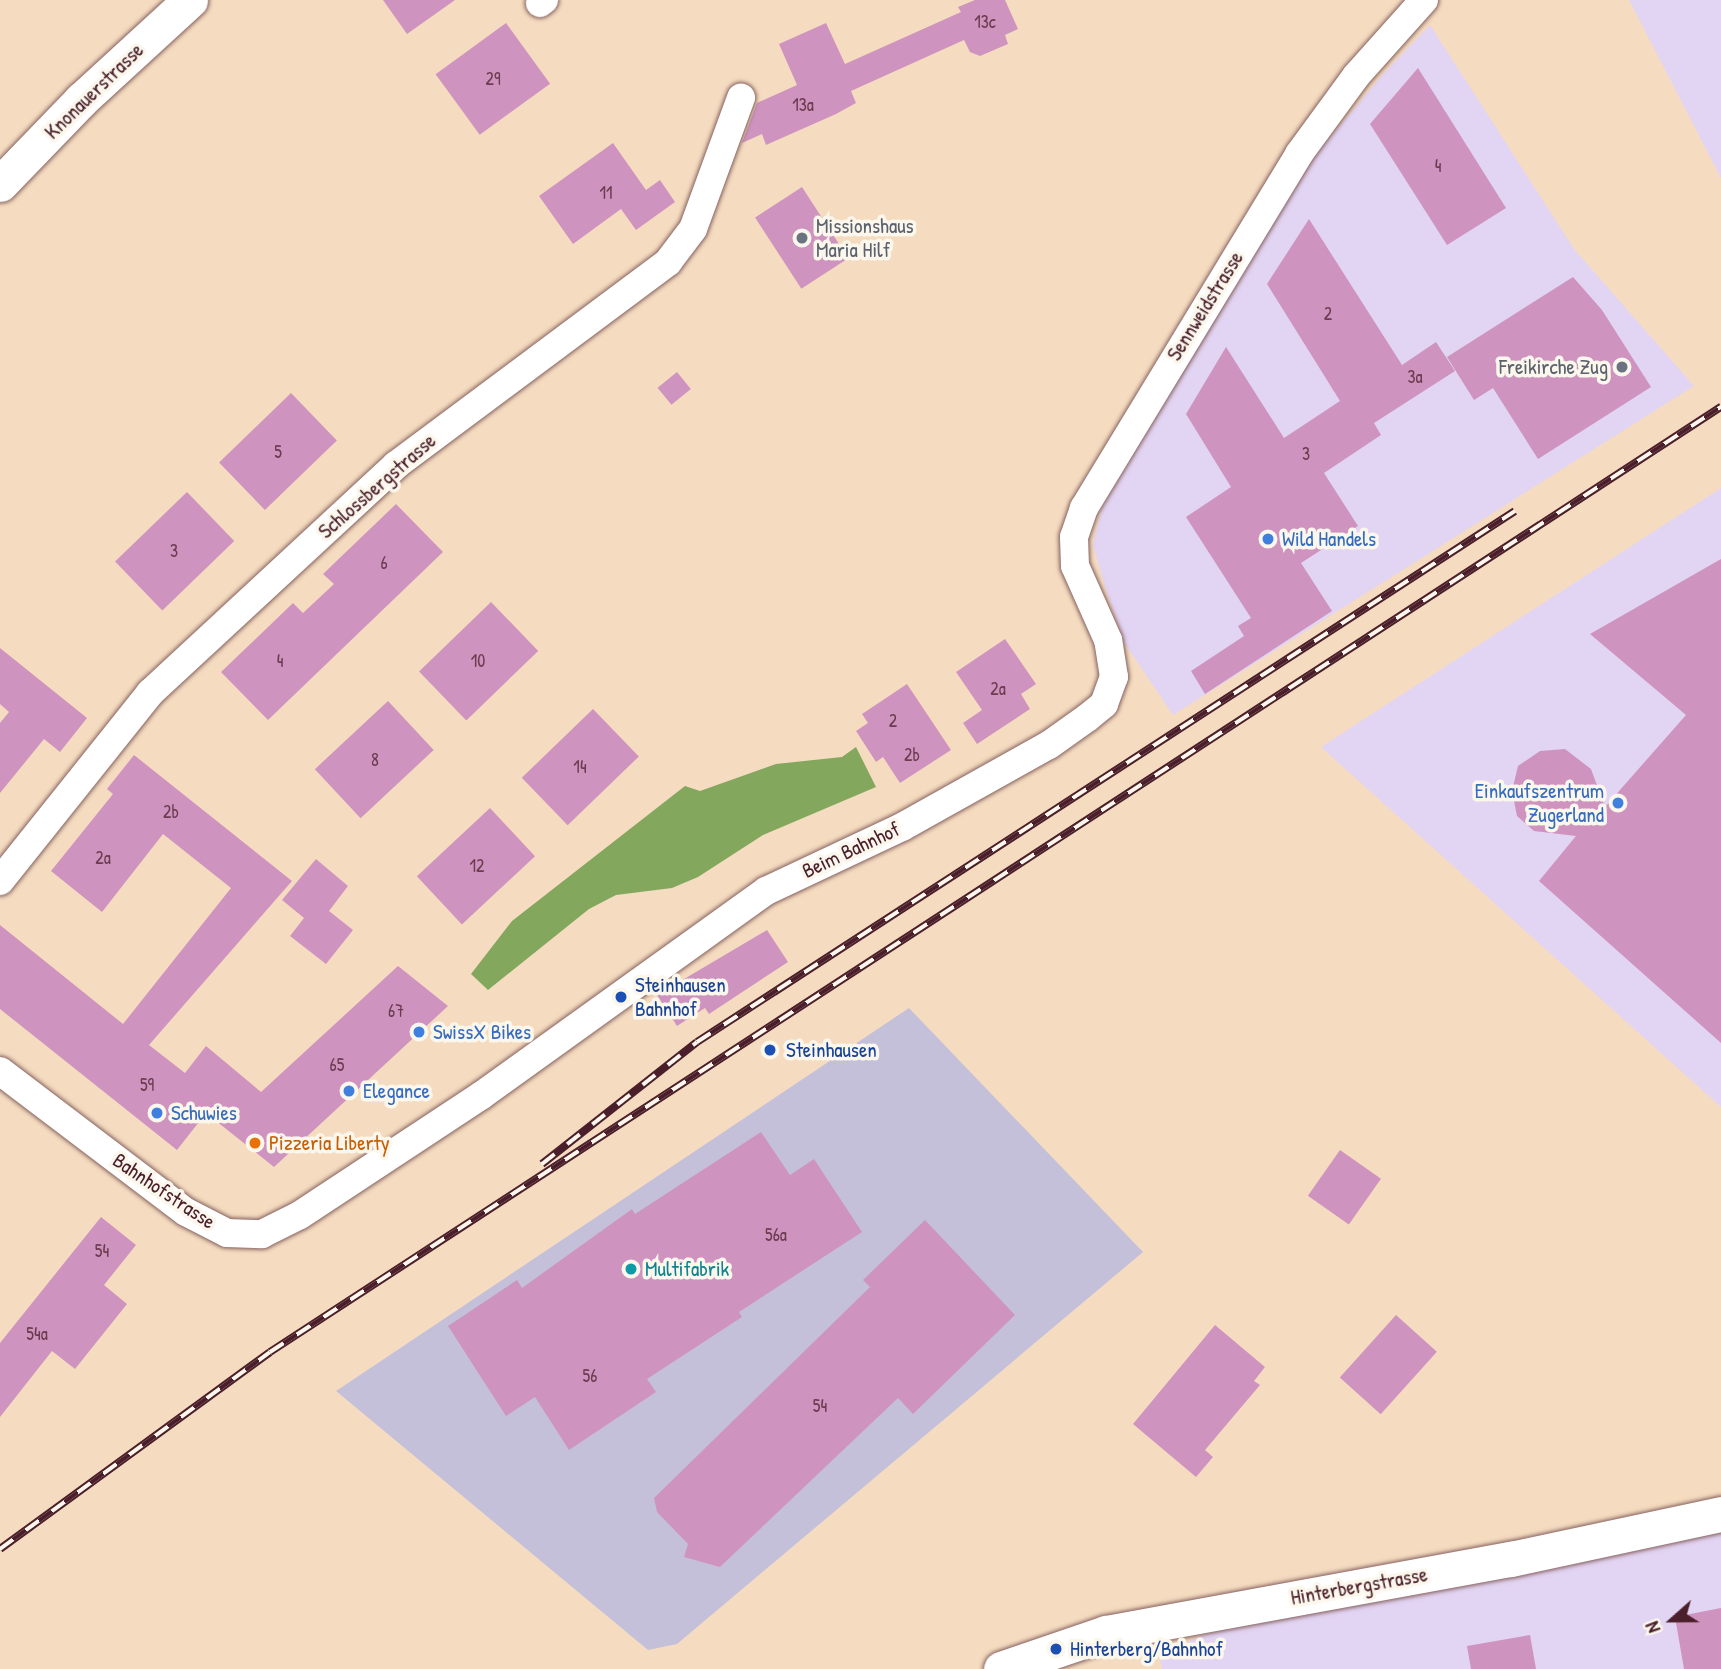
<!DOCTYPE html>
<html>
<head>
<meta charset="utf-8">
<style>
	body { margin:0 }
	#map { position:relative; width:1721px; height:1669px; overflow:hidden; background:#f5dcc0; font-family:"Patrick Hand",sans-serif }
	div>[style] { position:absolute }
	.built>* { inset:0; background:#e2d4f3 }
	.industrial>* { inset:0; background:#c5c0da }
	.forest>* { inset:0; background:#82a75d }
	.building>* { inset:0; background:#ce94bf; transform-origin:0 0 }
	.roads { filter:drop-shadow(0 0 2px #86615f) drop-shadow(0 0 2px #86615f) }
	.minor>* { height:28px; margin:-14px; padding:0 14px; transform-origin:14px; border-radius:14px; background:#fff }
	.tertiary>* { height:35px; margin:-17.5px; padding:0 17.5px; transform-origin:17.5px; border-radius:17.5px; background:#fff }
	.rail>* { height:8px; margin-top:-4px; transform-origin:0; background:repeating-linear-gradient(90deg,#fbf7ec 0 16px,#4a1f2b 0 32px); box-sizing:border-box; border-block:2px solid #4a1f2b }
	.dots>* { width:19px; height:19px; translate:-50% -50%; box-sizing:border-box; border:4px solid #fbf7ec; border-radius:50% }
	span { translate:-50% -50%; white-space:nowrap; text-align:center; line-height:1.15; -webkit-text-stroke:7px #fbf7ec; paint-order:stroke }
	.number-label { font-size:18px; color:#6b3c50 }
	.number-label span { -webkit-text-stroke-width:0 }
	.street-label { font-size:21px; color:#4a1f2b }
	.worship-label { font-size:21px; color:#5b616d }
	.left { translate:0 -50%; text-align:left }
	.right { translate:-100% -50%; text-align:right }
	.shop-label { font-size:21px; color:#366cbe }
	.transit-label { font-size:21px; color:#164399 }
	.food-label { font-size:21px; color:#c56008 }
	.culture-label { font-size:21px; color:#0d838f }
	.north { position:absolute; left:1637px; top:1585px; width:70px; height:70px; -webkit-text-stroke:5px #fbf7ec; paint-order:stroke; rotate:249deg; font-size:19px; font-weight:700; line-height:28px; text-align:center; color:#4a1f2b }
	.north::after { content:''; display:block; margin:auto; width:24px; height:32px; background:#4a1f2b; clip-path:polygon(50% 0,100% 100%,50% 72%,0 100%) }
</style>
</head>
<body>
<div id="map">
	<div class="built">
		<div style="clip-path:polygon(1629px 0,1721px 0,1721px 178px)"></div>
		<div style="clip-path:polygon(1430px 25px,1574px 249px,1694px 386px,1173px 715px,1125px 644px,1106px 590px,1093px 545px,1102px 507px,1302px 171px,1383px 74px)"></div>
		<div style="clip-path:polygon(1721px 488px,1721px 1107px,1321px 747px)"></div>
		<div style="clip-path:polygon(1721px 1514px,1721px 1669px,1162px 1669px,1159px 1655px,1207px 1633px,1442px 1572px)"></div>
	</div>
	<div class="industrial">
		<div style="clip-path:polygon(909px 1008px,1143px 1252px,677px 1644px,648px 1650px,336px 1391px)"></div>
	</div>
	<div class="forest">
		<div style="clip-path:polygon(856px 747px,876px 787px,763px 835px,698px 877px,672px 888px,616px 895px,589px 909px,488px 990px,471px 974px,512px 921px,685px 786px,700px 791px,776px 764px,842px 757px)"></div>
	</div>
	<div class="building">
		<div style="clip-path:polygon(383px 0,455px 0,407px 34px)"></div>
		<div style="clip-path:polygon(975px 0,1005px 0,1018px 29px,1005px 35px,1008px 44px,980px 56px,970px 52px,964px 40px,851px 91px,856px 103px,836px 114px,766px 145px,762px 134px,742px 143px,757px 103px,797px 85px,779px 44px,826px 23px,845px 64px,961px 12px,958px 7px)"></div>
		<div style="left:506px;top:23px;width:75px;height:87px;rotate:54deg"></div>
		<div style="clip-path:polygon(1418px 68px,1506px 208px,1447px 245px,1370px 124px)"></div>
		<div style="clip-path:polygon(613px 143px,646px 190px,660px 180px,675px 202px,636px 230px,621px 209px,573px 244px,539px 196px)"></div>
		<div style="left:802px;top:187px;width:85px;height:56px;rotate:57deg"></div>
		<div style="clip-path:polygon(1309px 219px,1402px 365px,1436px 342px,1455px 371px,1374px 423px,1381px 435px,1324px 473px,1358px 526px,1301px 563px,1332px 611px,1205px 694px,1191px 671px,1244px 636px,1238px 626px,1251px 618px,1186px 517px,1231px 487px,1186px 414px,1226px 347px,1284px 438px,1340px 401px,1267px 284px)"></div>
		<div style="clip-path:polygon(1573px 277px,1602px 310px,1651px 387px,1538px 459px,1493px 388px,1474px 400px,1447px 357px)"></div>
		<div style="left:677px;top:372px;width:22px;height:25px;rotate:51deg"></div>
		<div style="left:291px;top:393px;width:66px;height:100px;rotate:46deg"></div>
		<div style="left:187px;top:492px;width:68px;height:100px;rotate:46deg"></div>
		<div style="clip-path:polygon(396px 504px,443px 552px,268px 720px,221px 672px,293px 603px,303px 613px,334px 584px,323px 574px)"></div>
		<div style="clip-path:polygon(1721px 559px,1721px 1043px,1539px 881px,1576px 836px,1534px 831px,1517px 816px,1512px 791px,1518px 766px,1540px 751px,1565px 749px,1591px 769px,1605px 807px,1686px 715px,1590px 634px)"></div>
		<div style="left:491px;top:602px;width:68px;height:100px;rotate:46deg"></div>
		<div style="clip-path:polygon(1005px 639px,1036px 684px,1021px 694px,1030px 709px,977px 744px,963px 723px,982px 710px,956px 672px)"></div>
		<div style="clip-path:polygon(0 648px,87px 718px,60px 752px,44px 739px,0 793px,0 723px,9px 712px,0 704px)"></div>
		<div style="clip-path:polygon(907px 684px,951px 750px,900px 783px,883px 757px,876px 762px,856px 731px,868px 723px,862px 714px)"></div>
		<div style="left:388px;top:701px;width:67px;height:100px;rotate:47deg"></div>
		<div style="left:593px;top:709px;width:66px;height:99px;rotate:46deg"></div>
		<div style="clip-path:polygon(134px 755px,292px 881px,149px 1045px,185px 1073px,206px 1046px,261px 1092px,398px 966px,448px 1006px,274px 1167px,206px 1113px,177px 1150px,0 1009px,0 925px,123px 1024px,231px 888px,163px 834px,102px 912px,51px 871px,113px 794px,107px 789px)"></div>
		<div style="left:490px;top:808px;width:66px;height:100px;rotate:47deg"></div>
		<div style="clip-path:polygon(316px 859px,348px 886px,329px 911px,353px 930px,326px 964px,290px 936px,304px 918px,282px 900px)"></div>
		<div style="clip-path:polygon(767px 930px,788px 962px,709px 1014px,705px 1008px,677px 1026px,657px 995px)"></div>
		<div style="clip-path:polygon(761px 1132px,790px 1175px,814px 1159px,862px 1232px,739px 1312px,742px 1317px,647px 1379px,656px 1392px,569px 1450px,535px 1397px,506px 1416px,448px 1326px,517px 1280px,522px 1288px,632px 1209px,635px 1214px)"></div>
		<div style="left:1340px;top:1150px;width:50px;height:56px;rotate:35deg"></div>
		<div style="clip-path:polygon(101px 1217px,136px 1245px,104px 1285px,127px 1304px,75px 1369px,52px 1351px,0 1417px,0 1343px)"></div>
		<div style="clip-path:polygon(925px 1220px,1015px 1315px,913px 1414px,898px 1398px,720px 1567px,684px 1557px,688px 1544px,657px 1512px,654px 1498px,870px 1287px,863px 1280px)"></div>
		<div style="left:1396px;top:1315px;width:55px;height:84px;rotate:42deg"></div>
		<div style="clip-path:polygon(1215px 1325px,1265px 1367px,1254px 1381px,1260px 1385px,1205px 1450px,1213px 1457px,1196px 1477px,1133px 1424px)"></div>
		<div style="clip-path:polygon(1721px 1608px,1721px 1669px,1684px 1669px,1675px 1617px)"></div>
		<div style="clip-path:polygon(1530px 1635px,1536px 1669px,1471px 1669px,1467px 1646px)"></div>
	</div>
	<div class="roads">
		<div class="minor">
			<div style="left:540px;top:3px;width:5px;rotate:-37deg"></div>
			<div style="left:0;top:881px;width:241px;rotate:-51.4deg"></div>
			<div style="left:150px;top:693px;width:335px;rotate:-42.8deg"></div>
			<div style="left:396px;top:465px;width:339px;rotate:-36.7deg"></div>
			<div style="left:668px;top:262px;width:41px;rotate:-52.9deg"></div>
			<div style="left:693px;top:229px;width:140px;rotate:-69.9deg"></div>
			<div style="left:0;top:1071px;width:233px;rotate:37.2deg"></div>
			<div style="left:186px;top:1212px;width:46px;rotate:27.1deg"></div>
			<div style="left:227px;top:1233px;width:35px;rotate:2deg"></div>
			<div style="left:262px;top:1234px;width:42px;rotate:-26.6deg"></div>
			<div style="left:300px;top:1215px;width:218px;rotate:-33.4deg"></div>
			<div style="left:482px;top:1095px;width:350px;rotate:-35.7deg"></div>
			<div style="left:766px;top:891px;width:150px;rotate:-25.2deg"></div>
			<div style="left:902px;top:827px;width:168px;rotate:-29.2deg"></div>
			<div style="left:1049px;top:745px;width:47px;rotate:-35.4deg"></div>
			<div style="left:1087px;top:718px;width:22px;rotate:-39deg"></div>
			<div style="left:1104px;top:704px;width:29px;rotate:-70deg"></div>
			<div style="left:1114px;top:677px;width:37px;rotate:-99deg"></div>
			<div style="left:1108px;top:640px;width:81px;rotate:-114deg"></div>
			<div style="left:1075px;top:566px;width:29px;rotate:-92deg"></div>
			<div style="left:1074px;top:537px;width:31px;rotate:-71deg"></div>
			<div style="left:1084px;top:508px;width:414px;rotate:-58.7deg"></div>
			<div style="left:1299px;top:154px;width:97px;rotate:-53.8deg"></div>
			<div style="left:1356px;top:76px;width:102px;rotate:-48.2deg"></div>
		</div>
		<div class="tertiary">
			<div style="left:0;top:184px;width:117px;rotate:-46deg"></div>
			<div style="left:81px;top:100px;width:148px;rotate:-42.5deg"></div>
			<div style="left:1001px;top:1669px;width:111px;rotate:-18.9deg"></div>
			<div style="left:1106px;top:1633px;width:412px;rotate:-10.4deg"></div>
			<div style="left:1511px;top:1559px;width:215px;rotate:-12.1deg"></div>
		</div>
	</div>
	<div class="rail">
		<div style="left:542px;top:1164px;width:197px;rotate:-38.2deg"></div>
		<div style="left:697px;top:1042px;width:975px;rotate:-32.99deg"></div>
		<div style="left:0;top:1549px;width:334px;rotate:-36.1deg"></div>
		<div style="left:270px;top:1352px;width:1732px;rotate:-33.08deg"></div>
	</div>
	<div class="dots">
		<div style="left:802px;top:238px;background:#6b7280"></div>
		<div style="left:1622px;top:367px;background:#6b7280"></div>
		<div style="left:1268px;top:539px;background:#3f7fe0"></div>
		<div style="left:1618px;top:803px;background:#3f7fe0"></div>
		<div style="left:621px;top:997px;background:#1a4fb4"></div>
		<div style="left:419px;top:1032px;background:#3f7fe0"></div>
		<div style="left:770px;top:1050px;background:#1a4fb4"></div>
		<div style="left:349px;top:1091px;background:#3f7fe0"></div>
		<div style="left:157px;top:1113px;background:#3f7fe0"></div>
		<div style="left:255px;top:1143px;background:#e8710a"></div>
		<div style="left:631px;top:1269px;background:#0f9aa8"></div>
		<div style="left:1056px;top:1649px;background:#1a4fb4"></div>
	</div>
	<div class="number-label">
		<span style="left:985px;top:22px">13c</span>
		<span style="left:493px;top:79px">29</span>
		<span style="left:803px;top:105px">13a</span>
		<span style="left:1438px;top:166px">4</span>
		<span style="left:606px;top:193px">11</span>
		<span style="left:1328px;top:314px">2</span>
		<span style="left:1415px;top:377px">3a</span>
		<span style="left:278px;top:452px">5</span>
		<span style="left:1306px;top:454px">3</span>
		<span style="left:174px;top:551px">3</span>
		<span style="left:384px;top:563px">6</span>
		<span style="left:280px;top:661px">4</span>
		<span style="left:478px;top:661px">10</span>
		<span style="left:998px;top:689px">2a</span>
		<span style="left:893px;top:721px">2</span>
		<span style="left:912px;top:755px">2b</span>
		<span style="left:375px;top:760px">8</span>
		<span style="left:580px;top:767px">14</span>
		<span style="left:171px;top:812px">2b</span>
		<span style="left:103px;top:858px">2a</span>
		<span style="left:477px;top:866px">12</span>
		<span style="left:396px;top:1011px">67</span>
		<span style="left:337px;top:1065px">65</span>
		<span style="left:147px;top:1085px">59</span>
		<span style="left:776px;top:1235px">56a</span>
		<span style="left:102px;top:1251px">54</span>
		<span style="left:37px;top:1334px">54a</span>
		<span style="left:590px;top:1376px">56</span>
		<span style="left:820px;top:1406px">54</span>
	</div>
	<div class="street-label">
		<span style="left:94px;top:91px;rotate:-44deg">Knonauerstrasse</span>
		<span style="left:1205px;top:306px;rotate:-58deg">Sennweidstrasse</span>
		<span style="left:377px;top:486px;rotate:-41deg">Schlossbergstrasse</span>
		<span style="left:851px;top:850px;rotate:-25deg">Beim Bahnhof</span>
		<span style="left:164px;top:1191px;rotate:34deg">Bahnhofstrasse</span>
		<span style="left:1359px;top:1586px;rotate:-10deg">Hinterbergstrasse</span>
	</div>
	<div class="worship-label">
		<span class="left" style="left:816px;top:238px">Missionshaus<br>Maria Hilf</span>
		<span class="right" style="left:1608px;top:367px">Freikirche Zug</span>
	</div>
	<div class="shop-label">
		<span class="left" style="left:1282px;top:539px">Wild Handels</span>
		<span class="right" style="left:1604px;top:803px">Einkaufszentrum<br>Zugerland</span>
		<span class="left" style="left:433px;top:1032px">SwissX Bikes</span>
		<span class="left" style="left:363px;top:1091px">Elegance</span>
		<span class="left" style="left:171px;top:1113px">Schuwies</span>
	</div>
	<div class="transit-label">
		<span class="left" style="left:635px;top:997px">Steinhausen<br>Bahnhof</span>
		<span class="left" style="left:786px;top:1050px">Steinhausen</span>
		<span class="left" style="left:1070px;top:1649px">Hinterberg/Bahnhof</span>
	</div>
	<div class="food-label">
		<span class="left" style="left:269px;top:1143px">Pizzeria Liberty</span>
	</div>
	<div class="culture-label">
		<span class="left" style="left:645px;top:1269px">Multifabrik</span>
	</div>
	<div class="north">N</div>
</div>
</body>
</html>
